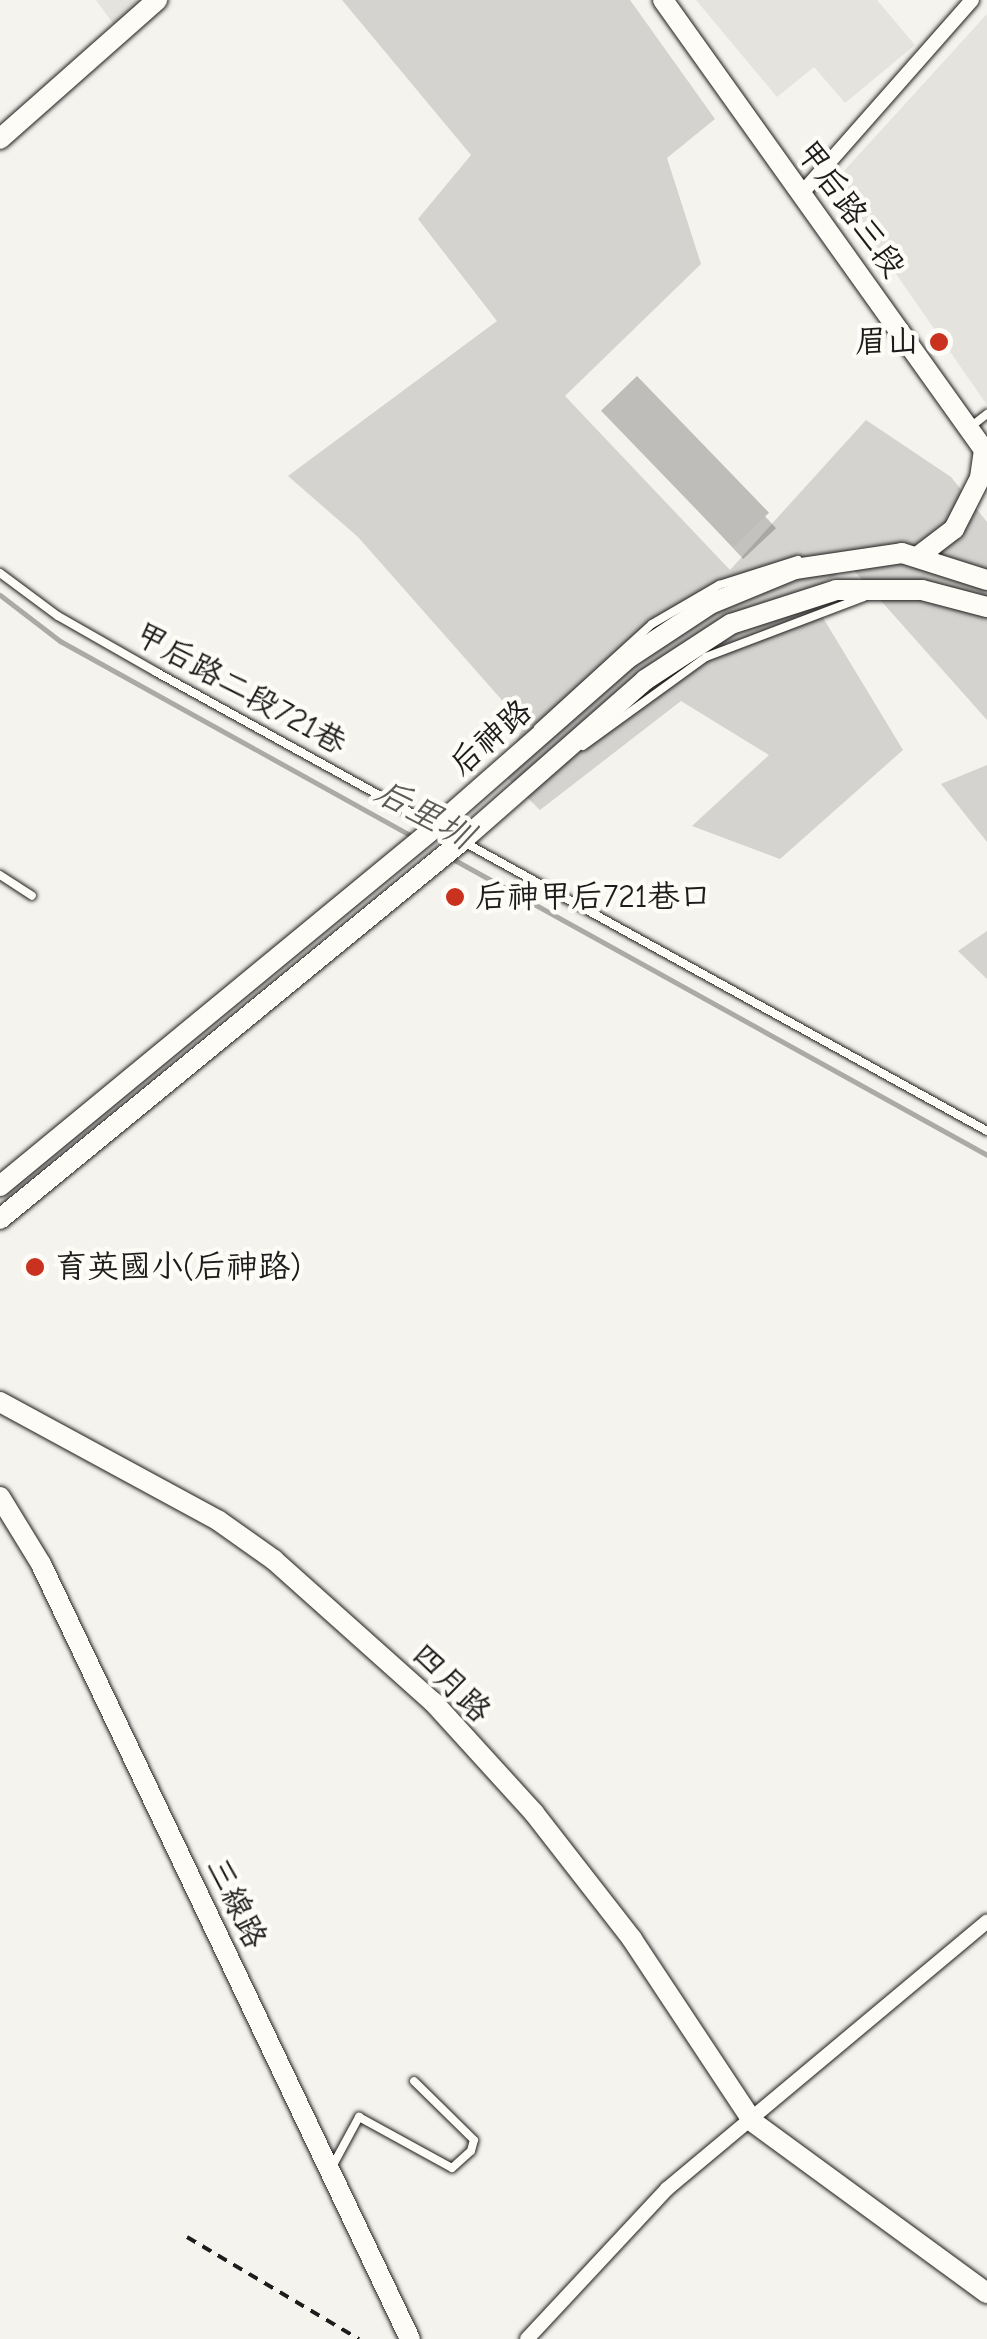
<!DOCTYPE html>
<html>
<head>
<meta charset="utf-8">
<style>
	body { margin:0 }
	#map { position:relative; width:987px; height:2339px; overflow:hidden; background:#f4f3ee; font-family:"Comic Neue","LXGW WenKai TC",sans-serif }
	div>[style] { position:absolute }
	.built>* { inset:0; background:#e4e3de }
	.green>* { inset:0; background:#d4d3cf }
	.shadow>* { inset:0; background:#0003; transform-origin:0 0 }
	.stream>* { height:5px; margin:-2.5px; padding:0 2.5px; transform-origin:2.5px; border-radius:2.5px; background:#abaaa6 }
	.building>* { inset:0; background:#bebdba; transform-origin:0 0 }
	.path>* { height:4px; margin-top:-2px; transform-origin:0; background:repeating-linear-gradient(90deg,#1c1c1c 0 10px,transparent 0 18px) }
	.roads { filter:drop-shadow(0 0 2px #1c1c1c) drop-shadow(0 0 2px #1c1c1c) }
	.lane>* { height:8px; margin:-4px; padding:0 4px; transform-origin:4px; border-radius:4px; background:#fdfcf7 }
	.street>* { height:14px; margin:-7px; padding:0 7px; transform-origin:7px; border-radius:7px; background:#fdfcf7 }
	.secondary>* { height:20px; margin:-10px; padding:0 10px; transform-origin:10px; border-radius:10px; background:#fdfcf7 }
	.dots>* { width:28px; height:28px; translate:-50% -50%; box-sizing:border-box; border:5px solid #fdfcf7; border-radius:50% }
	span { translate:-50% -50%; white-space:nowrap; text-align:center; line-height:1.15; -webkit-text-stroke:9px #fdfcf7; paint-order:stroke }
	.street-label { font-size:32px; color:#1c1c1c }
	.poi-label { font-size:32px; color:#1c1c1c }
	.right { translate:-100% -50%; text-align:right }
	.left { translate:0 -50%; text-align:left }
	.water-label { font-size:35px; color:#5c5c5a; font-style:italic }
</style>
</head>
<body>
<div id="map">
	<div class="built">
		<div style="clip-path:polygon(96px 0,158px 0,120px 33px)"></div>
		<div style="clip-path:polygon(696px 0,877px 0,915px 45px,845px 103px,814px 67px,777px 97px)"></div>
		<div style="clip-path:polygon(987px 14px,987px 405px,833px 183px)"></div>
	</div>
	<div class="green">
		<div style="clip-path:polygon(342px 0,630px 0,715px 119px,667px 158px,701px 264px,565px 396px,730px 570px,866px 420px,951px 477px,987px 522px,987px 720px,850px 566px,808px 593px,903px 750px,780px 859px,692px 826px,769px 755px,681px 701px,540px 810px,502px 773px,524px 725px,358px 537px,288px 476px,497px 321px,418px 219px,471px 155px)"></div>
		<div style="clip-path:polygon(987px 765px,987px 842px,941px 784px)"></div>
		<div style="clip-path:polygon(987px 931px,987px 979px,958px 951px)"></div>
	</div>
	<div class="shadow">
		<div style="left:637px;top:379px;width:204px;height:45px;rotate:47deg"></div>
	</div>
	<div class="stream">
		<div style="left:0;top:595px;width:76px;rotate:37.5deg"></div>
		<div style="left:60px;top:641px;width:406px;rotate:29deg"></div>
		<div style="left:451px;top:858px;width:613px;rotate:28.99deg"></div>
	</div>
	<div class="building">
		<div style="left:637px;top:376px;width:190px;height:50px;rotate:46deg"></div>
	</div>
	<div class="path">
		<div style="left:187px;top:2237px;width:200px;rotate:30.7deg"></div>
	</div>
	<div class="roads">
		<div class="lane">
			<div style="left:969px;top:428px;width:23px;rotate:-38deg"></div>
			<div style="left:0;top:573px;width:72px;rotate:36.6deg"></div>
			<div style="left:58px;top:616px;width:113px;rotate:29.7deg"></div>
			<div style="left:156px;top:672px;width:949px;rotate:28.91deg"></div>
			<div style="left:538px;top:728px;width:154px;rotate:-42.4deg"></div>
			<div style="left:652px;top:624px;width:78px;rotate:-30.2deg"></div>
			<div style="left:719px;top:585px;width:83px;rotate:-17.6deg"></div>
			<div style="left:583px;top:746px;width:152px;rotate:-35.9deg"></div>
			<div style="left:706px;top:657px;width:169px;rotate:-20.8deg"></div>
			<div style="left:0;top:875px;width:38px;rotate:33deg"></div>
			<div style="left:333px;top:2165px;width:55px;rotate:-61.6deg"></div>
			<div style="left:359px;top:2117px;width:106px;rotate:28.7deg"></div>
			<div style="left:452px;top:2168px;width:25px;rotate:-42deg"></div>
			<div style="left:471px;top:2151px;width:11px;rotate:-75deg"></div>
			<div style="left:474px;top:2140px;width:84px;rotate:-135.5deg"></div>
		</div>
		<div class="street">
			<div style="left:802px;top:193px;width:257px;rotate:-48.6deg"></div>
			<div style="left:527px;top:2339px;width:205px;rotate:-47deg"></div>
			<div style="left:667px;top:2189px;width:417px;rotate:-39.9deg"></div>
		</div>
		<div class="secondary">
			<div style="left:663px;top:0;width:558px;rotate:54.49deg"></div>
			<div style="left:0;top:139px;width:210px;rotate:-41.5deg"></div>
			<div style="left:920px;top:555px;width:43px;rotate:-37.4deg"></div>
			<div style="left:954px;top:529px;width:57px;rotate:-63deg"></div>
			<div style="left:980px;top:478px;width:28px;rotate:-82deg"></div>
			<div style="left:0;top:1186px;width:566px;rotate:-39.48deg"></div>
			<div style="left:437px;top:826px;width:253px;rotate:-41.3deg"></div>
			<div style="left:627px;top:659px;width:100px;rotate:-33.5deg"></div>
			<div style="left:710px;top:604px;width:92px;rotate:-22.4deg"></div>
			<div style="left:795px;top:569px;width:108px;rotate:-8.5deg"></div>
			<div style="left:902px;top:553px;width:89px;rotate:17.6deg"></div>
			<div style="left:0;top:1219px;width:598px;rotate:-39.3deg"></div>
			<div style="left:463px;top:840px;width:242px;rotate:-41.3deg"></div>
			<div style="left:645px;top:680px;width:103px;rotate:-33.1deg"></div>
			<div style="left:731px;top:624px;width:110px;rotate:-17.9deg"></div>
			<div style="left:836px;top:590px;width:86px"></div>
			<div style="left:922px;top:590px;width:67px;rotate:14.7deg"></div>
			<div style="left:0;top:1402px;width:249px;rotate:28.5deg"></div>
			<div style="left:219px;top:1521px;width:67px;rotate:35.3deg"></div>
			<div style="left:274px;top:1560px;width:213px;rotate:41.8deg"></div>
			<div style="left:433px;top:1702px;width:150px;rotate:47.7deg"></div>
			<div style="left:534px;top:1813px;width:160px;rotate:52.1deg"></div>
			<div style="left:632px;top:1939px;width:219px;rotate:56.5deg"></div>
			<div style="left:753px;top:2122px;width:290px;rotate:36.2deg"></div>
			<div style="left:0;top:1497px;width:79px;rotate:58.5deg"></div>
			<div style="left:41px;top:1564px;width:858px;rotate:64.54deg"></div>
		</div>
	</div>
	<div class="dots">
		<div style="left:939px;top:342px;background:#c8321e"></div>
		<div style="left:455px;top:897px;background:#c8321e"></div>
		<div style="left:35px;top:1267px;background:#c8321e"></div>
	</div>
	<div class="street-label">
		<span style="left:850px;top:209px;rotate:54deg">甲后路三段</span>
		<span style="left:240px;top:689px;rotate:29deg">甲后路二段721巷</span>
		<span style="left:491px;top:738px;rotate:-41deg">后神路</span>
		<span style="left:451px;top:1683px;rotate:45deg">四月路</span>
		<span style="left:236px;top:1903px;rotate:64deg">三線路</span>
	</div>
	<div class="poi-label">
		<span class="right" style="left:919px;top:342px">眉山</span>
		<span class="left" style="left:475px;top:897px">后神甲后721巷口</span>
		<span class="left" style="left:55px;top:1267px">育英國小(后神路)</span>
	</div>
	<div class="water-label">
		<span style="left:424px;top:814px;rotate:29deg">后里圳</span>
	</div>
</div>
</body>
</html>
